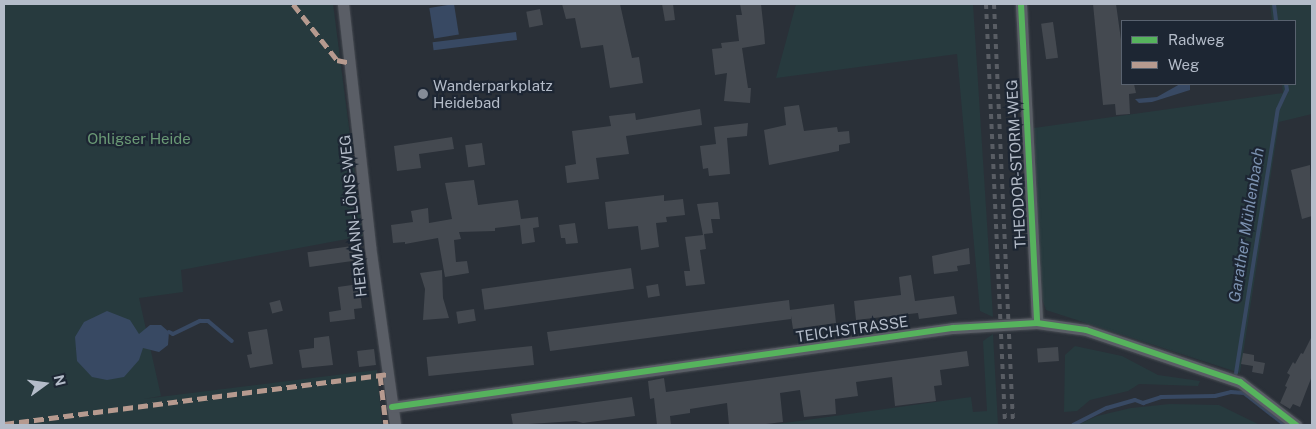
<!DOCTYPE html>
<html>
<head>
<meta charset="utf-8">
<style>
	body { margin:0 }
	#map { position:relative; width:1316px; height:429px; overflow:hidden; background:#2a3038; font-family:"Public Sans",sans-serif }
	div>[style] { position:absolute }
	.green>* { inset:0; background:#273a3e }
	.water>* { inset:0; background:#384963; transform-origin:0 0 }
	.stream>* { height:4px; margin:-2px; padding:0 2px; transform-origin:2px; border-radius:2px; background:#384963 }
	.building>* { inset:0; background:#444950; transform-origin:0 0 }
	.roads { filter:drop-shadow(0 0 1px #484c53) drop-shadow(0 0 1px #484c53) }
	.minor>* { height:11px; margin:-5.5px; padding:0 5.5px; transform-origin:5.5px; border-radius:5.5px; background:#5a5e66 }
	.rail>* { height:4px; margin-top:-2px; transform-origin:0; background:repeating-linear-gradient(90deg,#595d64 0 5px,transparent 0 10px) }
	.quiet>* { height:5px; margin-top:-2.5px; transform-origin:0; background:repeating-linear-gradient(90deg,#b69a8f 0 10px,transparent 0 15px) }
	.cycleway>* { height:6px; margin:-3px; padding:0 3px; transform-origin:3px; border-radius:3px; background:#56b35d }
	.dots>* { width:14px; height:14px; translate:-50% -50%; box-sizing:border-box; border:2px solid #1d2633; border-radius:50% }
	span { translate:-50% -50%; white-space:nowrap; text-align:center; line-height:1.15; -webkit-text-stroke:4.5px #1d2633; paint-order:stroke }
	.poi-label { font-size:15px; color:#b4bcc9 }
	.left { translate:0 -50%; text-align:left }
	.park-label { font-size:15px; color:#6b9a76 }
	.street-label { font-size:15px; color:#b4bcc9 }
	.water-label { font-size:16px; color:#7c92b1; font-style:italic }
	.frame { position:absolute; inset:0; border:5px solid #b4bcc9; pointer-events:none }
	.legend { position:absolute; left:1121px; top:20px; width:175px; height:65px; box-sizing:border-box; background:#1d2633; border:1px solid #59626f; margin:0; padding:6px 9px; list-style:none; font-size:15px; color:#b4bcc9 }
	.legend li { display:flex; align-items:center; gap:10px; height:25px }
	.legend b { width:25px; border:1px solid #59626f }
	.north { position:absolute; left:20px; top:359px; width:50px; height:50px; -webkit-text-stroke:4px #1d2633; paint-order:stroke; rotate:76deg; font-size:14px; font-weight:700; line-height:20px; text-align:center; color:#b4bcc9 }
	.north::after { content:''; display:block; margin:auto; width:18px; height:22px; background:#b4bcc9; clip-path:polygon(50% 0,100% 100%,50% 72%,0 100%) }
</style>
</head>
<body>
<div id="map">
	<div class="green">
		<div style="clip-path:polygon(4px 4px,333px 4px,363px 236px,181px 270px,183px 292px,139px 298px,161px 396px,143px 399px,377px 370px,382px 425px,4px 425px)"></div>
		<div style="clip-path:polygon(796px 4px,973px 4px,993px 317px,980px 311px,957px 54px,776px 78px)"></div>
		<div style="clip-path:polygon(1270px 4px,1312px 4px,1312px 114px,1279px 122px,1240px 373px,1046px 310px,1041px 296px,1034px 128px,1283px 93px,1282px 84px,1295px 84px,1295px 21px,1272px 21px)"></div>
		<div style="clip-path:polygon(993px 334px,998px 425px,770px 425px,971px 397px,973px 412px,987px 411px,983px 341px)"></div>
		<div style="clip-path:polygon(1075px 346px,1122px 356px,1158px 375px,1200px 381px,1198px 386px,1139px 384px,1128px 391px,1090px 400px,1077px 411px,1064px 412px,1065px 355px)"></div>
		<div style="clip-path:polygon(1170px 404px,1219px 405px,1260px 425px,1077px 425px,1097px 416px,1131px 408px)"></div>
	</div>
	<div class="water">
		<div style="left:454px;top:4px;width:31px;height:25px;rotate:81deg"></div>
		<div style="left:516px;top:32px;width:8px;height:84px;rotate:83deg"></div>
		<div style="clip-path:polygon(1180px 84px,1190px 84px,1190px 90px,1152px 102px,1139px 103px,1135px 99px,1157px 97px)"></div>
		<div style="clip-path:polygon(107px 311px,130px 320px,139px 334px,150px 325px,161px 325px,169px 332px,168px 345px,159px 352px,143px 348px,139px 360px,124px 377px,107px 380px,92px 377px,77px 361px,75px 337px,84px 322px)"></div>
	</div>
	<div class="stream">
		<div style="left:1274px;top:4px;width:17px;rotate:83deg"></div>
		<div style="left:169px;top:332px;width:4px;rotate:27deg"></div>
		<div style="left:173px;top:334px;width:30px;rotate:-26deg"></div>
		<div style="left:200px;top:321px;width:8px"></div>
		<div style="left:208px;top:321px;width:31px;rotate:40deg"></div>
		<div style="left:1236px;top:373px;width:267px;rotate:-81deg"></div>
		<div style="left:1278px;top:109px;width:21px;rotate:-65deg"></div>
		<div style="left:1287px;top:90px;width:6px;rotate:-99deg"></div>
		<div style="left:1073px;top:425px;width:38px;rotate:-27deg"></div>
		<div style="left:1107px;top:408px;width:29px;rotate:-16deg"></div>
		<div style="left:1135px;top:400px;width:9px;rotate:21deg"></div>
		<div style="left:1143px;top:403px;width:19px;rotate:-18deg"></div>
		<div style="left:1161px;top:397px;width:54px;rotate:-1.1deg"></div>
		<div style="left:1215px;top:396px;width:16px;rotate:-14deg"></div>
		<div style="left:1231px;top:392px;width:13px;rotate:4deg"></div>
		<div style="left:1244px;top:393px;width:52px;rotate:38deg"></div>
	</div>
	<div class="building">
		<div style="clip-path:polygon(562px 4px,620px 4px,632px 58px,639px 57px,643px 83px,610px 88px,603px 45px,581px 48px,575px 18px,566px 19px)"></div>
		<div style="clip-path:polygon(662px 4px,673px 4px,675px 20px,665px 21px)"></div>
		<div style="clip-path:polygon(740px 4px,761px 4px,764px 31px,765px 44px,742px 48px,748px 88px,751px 88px,750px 103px,724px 101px,727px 73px,715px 75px,712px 49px,722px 48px,721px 43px,739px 41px,736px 15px,742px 15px)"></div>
		<div style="clip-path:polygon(1093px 4px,1116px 4px,1122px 47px,1122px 84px,1134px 84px,1136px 93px,1129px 94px,1130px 114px,1116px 115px,1115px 104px,1103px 105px)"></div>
		<div style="left:540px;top:9px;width:16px;height:14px;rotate:79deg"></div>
		<div style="left:1053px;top:22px;width:36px;height:12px;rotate:82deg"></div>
		<div style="clip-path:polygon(799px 105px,804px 131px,837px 127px,838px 132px,849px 131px,850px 143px,839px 145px,839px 151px,769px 165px,764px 130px,786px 125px,784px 107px)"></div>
		<div style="clip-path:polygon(700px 109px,702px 125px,626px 136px,629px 154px,596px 158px,599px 179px,567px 183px,565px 166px,576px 164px,572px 131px,611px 126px,609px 116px,635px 113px,636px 120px)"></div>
		<div style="clip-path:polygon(748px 123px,747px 136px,727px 138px,730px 174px,709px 176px,708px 168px,703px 169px,700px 146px,716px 144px,714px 127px)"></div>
		<div style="clip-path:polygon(452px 137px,454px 149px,419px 154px,421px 168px,397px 171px,394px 146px)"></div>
		<div style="left:482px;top:143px;width:22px;height:17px;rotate:82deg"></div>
		<div style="clip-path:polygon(1310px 165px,1312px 216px,1302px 219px,1291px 170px)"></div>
		<div style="clip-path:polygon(474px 180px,478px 205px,518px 200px,521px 219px,538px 217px,539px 227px,533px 228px,535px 242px,522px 244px,520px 225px,495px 228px,495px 231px,459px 232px,461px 239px,454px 240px,456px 262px,467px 261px,469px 273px,445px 277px,438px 238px,405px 244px,405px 242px,393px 243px,391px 225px,413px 222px,411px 211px,428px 208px,429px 223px,452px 219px,445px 183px)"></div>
		<div style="clip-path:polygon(664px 195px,664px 201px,683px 199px,685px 215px,666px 217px,667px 222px,656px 223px,659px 247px,641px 250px,638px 226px,608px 229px,605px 202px)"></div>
		<div style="clip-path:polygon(718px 202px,720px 219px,711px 219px,713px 233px,704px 234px,706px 249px,700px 250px,705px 284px,686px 286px,684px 271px,690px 271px,685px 237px,703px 235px,697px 204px)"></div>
		<div style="clip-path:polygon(575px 223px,578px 243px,566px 244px,565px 238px,561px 238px,559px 225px)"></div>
		<div style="left:352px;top:246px;width:15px;height:45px;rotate:82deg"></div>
		<div style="clip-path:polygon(969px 248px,970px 264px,957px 266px,958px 271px,934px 274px,932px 256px)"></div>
		<div style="left:631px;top:268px;width:21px;height:151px;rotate:82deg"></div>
		<div style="clip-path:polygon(442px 270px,443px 298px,449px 318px,423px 320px,425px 289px,420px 273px)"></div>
		<div style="clip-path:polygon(911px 275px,915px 301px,954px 296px,957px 314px,919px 319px,918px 313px,856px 320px,854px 301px,901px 295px,899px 277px)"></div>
		<div style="clip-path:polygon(359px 284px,362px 308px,354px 309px,355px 319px,330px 322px,329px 312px,341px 310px,338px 287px)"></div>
		<div style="left:658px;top:284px;width:12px;height:12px;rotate:81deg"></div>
		<div style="left:280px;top:300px;width:11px;height:11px;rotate:75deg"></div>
		<div style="clip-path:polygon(789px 300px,790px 310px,834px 304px,836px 323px,793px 329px,791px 316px,791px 319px,550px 351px,547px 332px)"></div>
		<div style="left:474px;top:309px;width:12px;height:18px;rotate:81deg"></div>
		<div style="clip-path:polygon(267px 329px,273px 364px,250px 368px,247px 355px,252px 354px,248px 332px)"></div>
		<div style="clip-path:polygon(329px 336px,333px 365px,302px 368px,299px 350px,314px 348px,314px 338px)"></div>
		<div style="clip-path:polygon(1312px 336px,1312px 376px,1300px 407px,1293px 404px,1290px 409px,1280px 403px,1287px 387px,1285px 386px,1290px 375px,1287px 373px,1293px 362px,1295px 364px,1301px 353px,1303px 354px)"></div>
		<div style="left:532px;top:346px;width:19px;height:106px;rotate:84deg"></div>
		<div style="left:1058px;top:347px;width:14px;height:21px;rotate:86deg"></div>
		<div style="left:374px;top:349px;width:16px;height:17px;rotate:83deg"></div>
		<div style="clip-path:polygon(967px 351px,969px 366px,940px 370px,942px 385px,934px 386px,936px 401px,895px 406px,892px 377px,856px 382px,858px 396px,835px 399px,836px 414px,804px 417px,800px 390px,780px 393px,783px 422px,757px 425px,729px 425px,727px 403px,690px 409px,690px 413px,670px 416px,671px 425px,657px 425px,654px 398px,650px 399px,648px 381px,664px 378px,666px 392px)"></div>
		<div style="clip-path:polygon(1243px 353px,1254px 355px,1254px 361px,1265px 363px,1263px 374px,1252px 372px,1253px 366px,1241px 364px)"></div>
		<div style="clip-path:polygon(632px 397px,635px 416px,583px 423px,576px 421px,513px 425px,511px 414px)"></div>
	</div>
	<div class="roads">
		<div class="minor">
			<div style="left:343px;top:4px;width:244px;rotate:83.6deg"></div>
			<div style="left:370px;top:246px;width:181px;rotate:82deg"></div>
			<div style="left:1021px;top:4px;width:319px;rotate:87.1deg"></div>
			<div style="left:392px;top:407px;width:567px;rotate:-8.02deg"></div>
			<div style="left:953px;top:328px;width:84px;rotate:-3.4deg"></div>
			<div style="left:1037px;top:323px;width:49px;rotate:8.1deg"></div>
			<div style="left:1086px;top:330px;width:163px;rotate:18.7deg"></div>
			<div style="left:1240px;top:382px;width:71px;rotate:37.5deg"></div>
		</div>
	</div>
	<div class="rail">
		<div style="left:986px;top:4px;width:421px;rotate:87.4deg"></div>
		<div style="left:994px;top:4px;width:421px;rotate:87.4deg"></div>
	</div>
	<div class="quiet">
		<div style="left:293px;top:4px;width:71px;rotate:51.8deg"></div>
		<div style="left:337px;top:60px;width:14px;rotate:12deg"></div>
		<div style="left:380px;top:375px;width:50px;rotate:83.2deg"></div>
		<div style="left:4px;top:424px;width:386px;rotate:-7.4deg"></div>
	</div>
	<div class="cycleway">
		<div style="left:1021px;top:4px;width:319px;rotate:87.1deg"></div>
		<div style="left:392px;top:407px;width:567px;rotate:-8.02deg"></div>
		<div style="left:953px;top:328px;width:84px;rotate:-3.4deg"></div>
		<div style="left:1037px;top:323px;width:49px;rotate:8.1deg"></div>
		<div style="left:1086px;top:330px;width:163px;rotate:18.7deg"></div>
		<div style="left:1240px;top:382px;width:71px;rotate:37.5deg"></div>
	</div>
	<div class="dots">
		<div style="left:423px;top:94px;background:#848b96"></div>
	</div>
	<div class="poi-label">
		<span class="left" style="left:433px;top:94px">Wanderparkplatz<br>Heidebad</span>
	</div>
	<div class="park-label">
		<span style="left:139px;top:139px">Ohligser Heide</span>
	</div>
	<div class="street-label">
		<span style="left:1016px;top:164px;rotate:-93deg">THEODOR-STORM-WEG</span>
		<span style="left:353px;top:216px;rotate:-96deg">HERMANN-LÖNS-WEG</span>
		<span style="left:852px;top:329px;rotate:-8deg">TEICHSTRASSE</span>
	</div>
	<div class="water-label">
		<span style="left:1247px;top:225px;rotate:-81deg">Garather Mühlenbach</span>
	</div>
	<div class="frame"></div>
	<ul class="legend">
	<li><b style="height:6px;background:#56b35d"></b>Radweg</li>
	<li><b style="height:6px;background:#b69a8f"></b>Weg</li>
	</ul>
	<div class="north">N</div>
</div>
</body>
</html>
